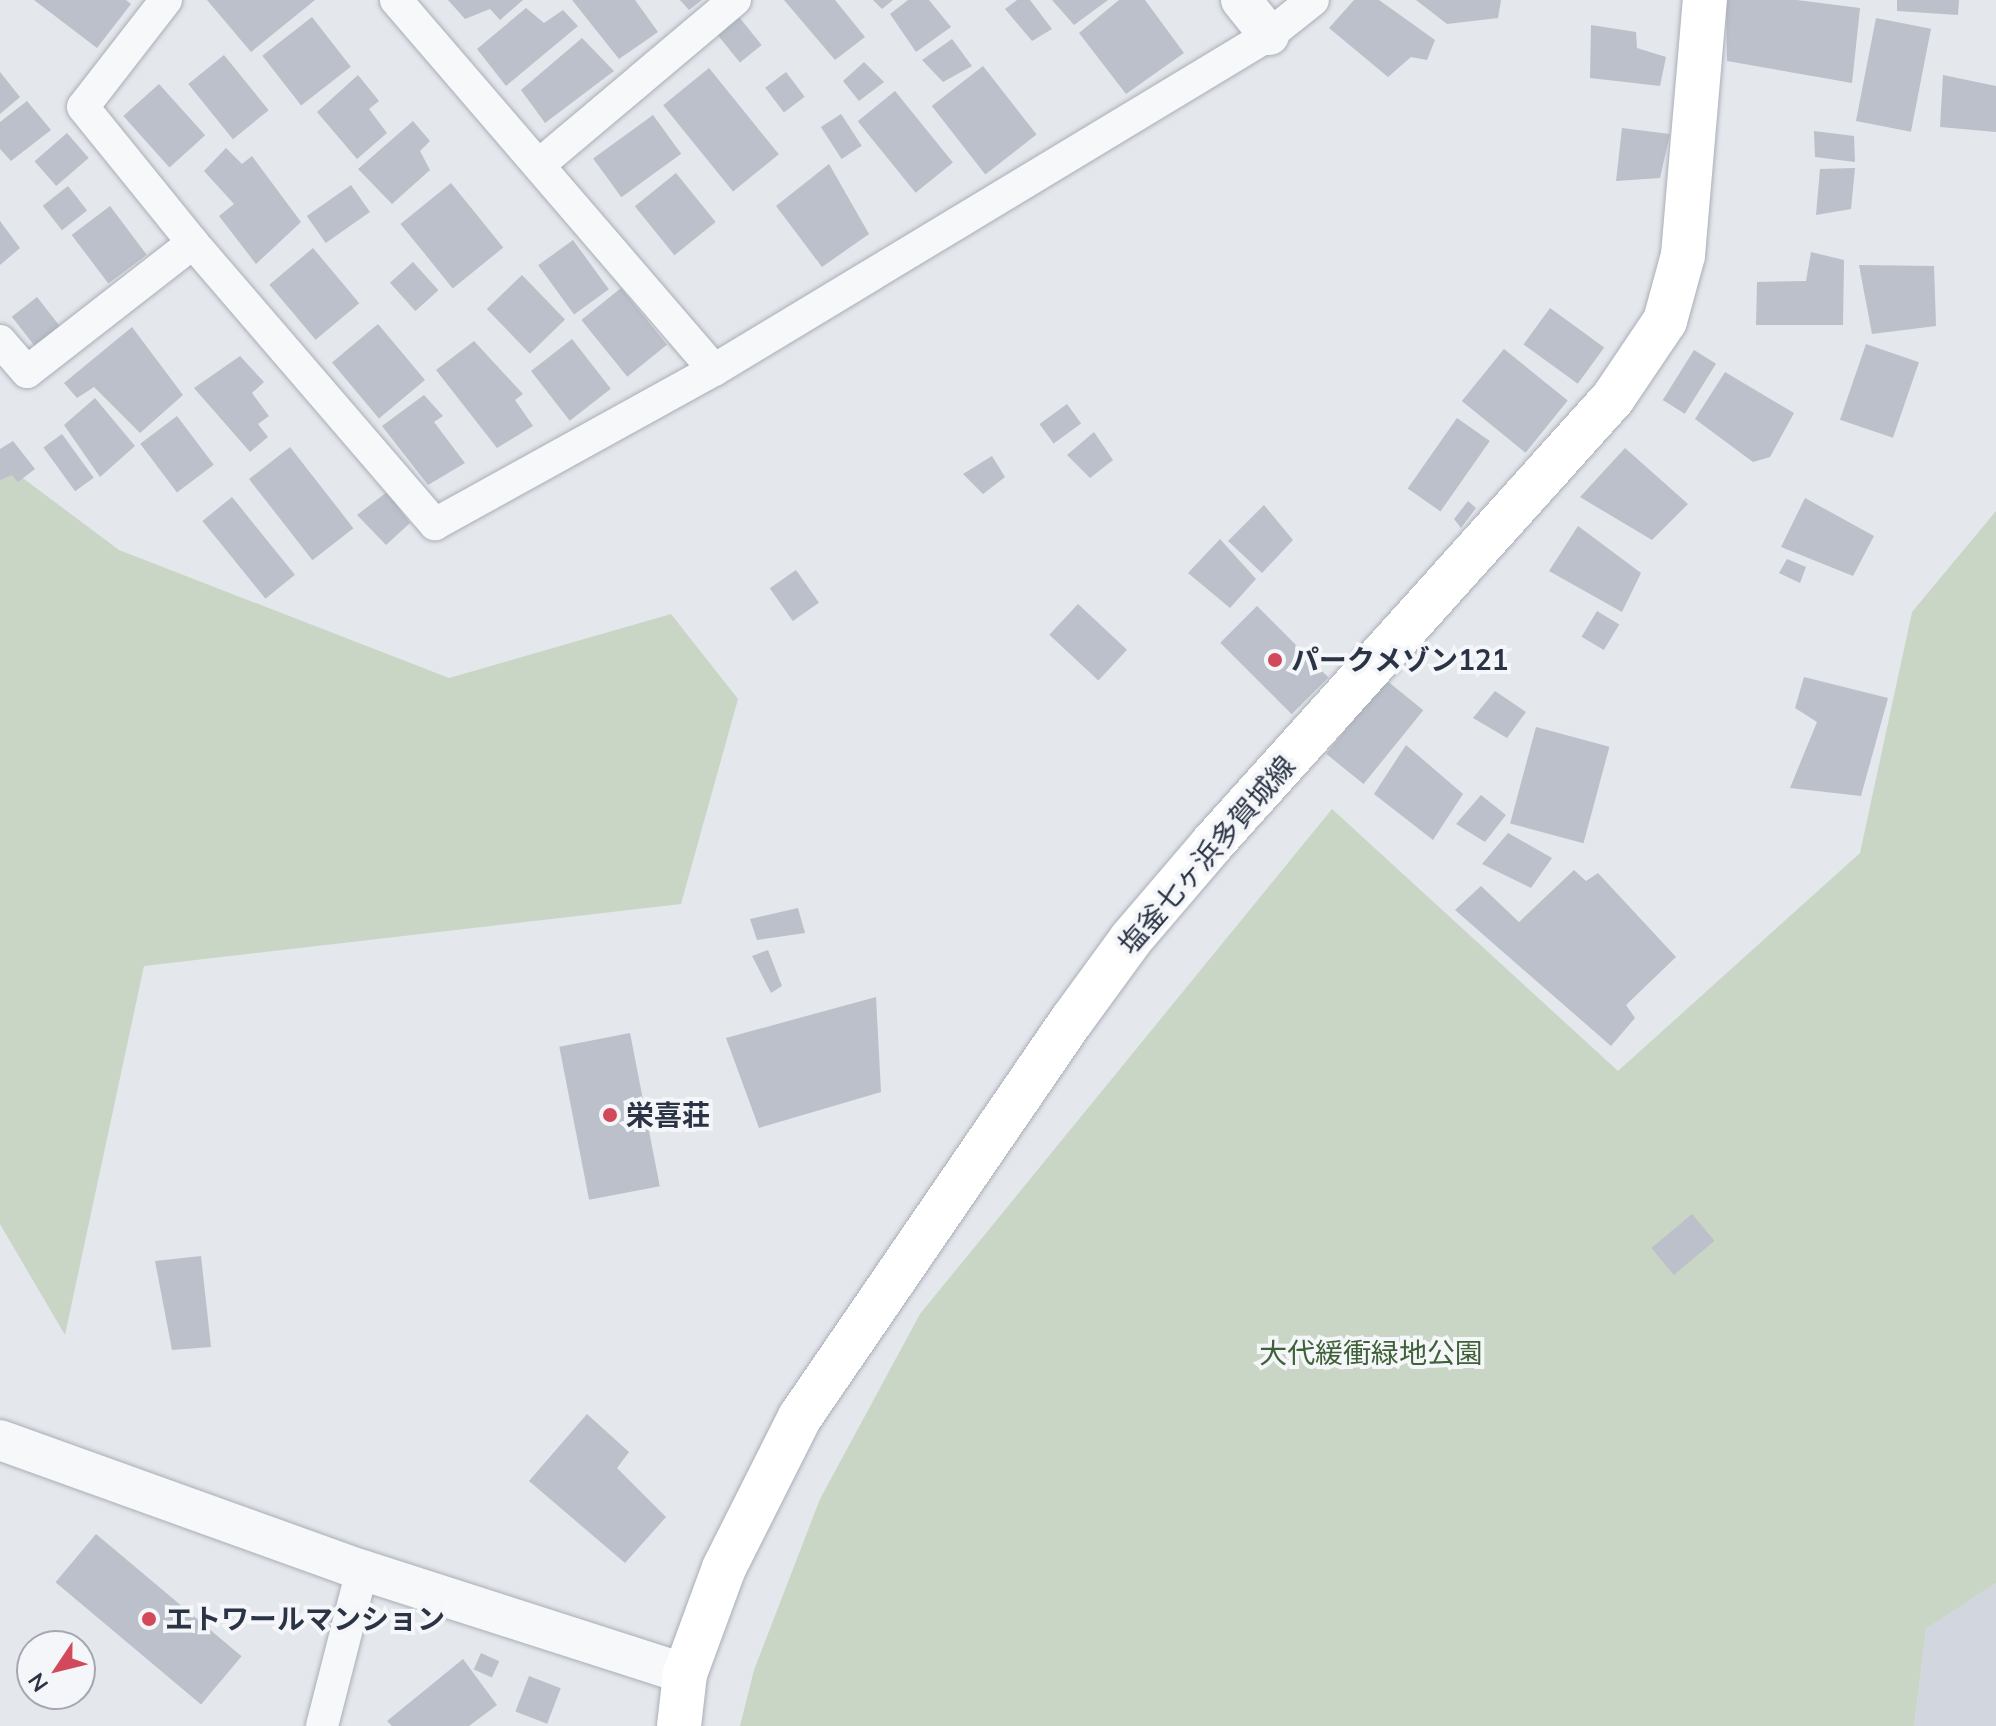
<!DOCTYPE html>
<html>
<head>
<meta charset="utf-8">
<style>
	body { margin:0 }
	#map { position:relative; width:1996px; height:1726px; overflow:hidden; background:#e4e7ec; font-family:Mulish,"Noto Sans JP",sans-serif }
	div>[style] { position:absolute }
	.built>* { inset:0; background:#d2d6de }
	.green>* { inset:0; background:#c9d6c5 }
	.building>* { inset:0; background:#bbc0ca; transform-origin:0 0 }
	.roads { filter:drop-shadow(0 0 2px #a9aeb7) drop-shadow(0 0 2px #a9aeb7) }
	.minor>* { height:32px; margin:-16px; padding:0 16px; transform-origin:16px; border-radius:16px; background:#f7f8fa }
	.tertiary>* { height:40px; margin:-20px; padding:0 20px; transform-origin:20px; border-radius:20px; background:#f7f8fa }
	.primary>* { height:44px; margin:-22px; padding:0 22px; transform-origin:22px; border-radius:22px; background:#fff }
	.dots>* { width:22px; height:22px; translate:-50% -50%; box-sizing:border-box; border:4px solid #f4f6f9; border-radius:50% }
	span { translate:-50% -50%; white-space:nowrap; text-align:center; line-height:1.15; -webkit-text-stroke:8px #f4f6f9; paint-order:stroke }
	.poi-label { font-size:28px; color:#2b3445; font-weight:700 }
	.left { translate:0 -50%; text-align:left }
	.street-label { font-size:28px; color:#2b3445 }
	.park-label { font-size:28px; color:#3f6138 }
	.north { position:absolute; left:16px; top:1630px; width:80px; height:80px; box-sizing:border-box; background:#f4f6f9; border:2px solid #a4a8b1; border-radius:50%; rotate:235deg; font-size:22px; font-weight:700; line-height:32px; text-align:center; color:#2b3445 }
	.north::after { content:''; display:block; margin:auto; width:28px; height:36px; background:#d1495b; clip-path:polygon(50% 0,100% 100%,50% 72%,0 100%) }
</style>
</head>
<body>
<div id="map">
	<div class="built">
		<div style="clip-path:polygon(1996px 1583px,1996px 1726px,1914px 1726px,1926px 1629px)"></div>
	</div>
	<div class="green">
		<div style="clip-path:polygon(0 461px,119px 550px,449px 678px,671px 614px,738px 699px,681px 904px,144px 966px,65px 1335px,0 1224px)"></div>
		<div style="clip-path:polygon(1996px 511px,1996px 1583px,1926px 1629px,1914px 1726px,740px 1726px,754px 1670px,820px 1499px,920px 1314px,1332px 809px,1618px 1071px,1860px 853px,1912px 612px)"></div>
	</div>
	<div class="building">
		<div style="clip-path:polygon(34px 0,126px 0,131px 4px,97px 48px)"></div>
		<div style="clip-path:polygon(207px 0,315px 0,251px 52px)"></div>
		<div style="clip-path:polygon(448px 0,523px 0,500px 20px,490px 9px,465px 19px)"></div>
		<div style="clip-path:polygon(572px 0,635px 0,658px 32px,619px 59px)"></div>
		<div style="clip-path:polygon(680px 0,702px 0,689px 10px)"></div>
		<div style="clip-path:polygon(784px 0,835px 0,865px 37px,835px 60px)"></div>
		<div style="clip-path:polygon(873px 0,893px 0,882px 9px)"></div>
		<div style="clip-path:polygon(908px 0,929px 0,951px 27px,916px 52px,890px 14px)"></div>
		<div style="clip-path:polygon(1017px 0,1030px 0,1052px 29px,1032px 41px,1005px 9px)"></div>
		<div style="clip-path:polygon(1052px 0,1108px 0,1074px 25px)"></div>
		<div style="clip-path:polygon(1119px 0,1145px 0,1184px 53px,1126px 94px,1079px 33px)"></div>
		<div style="clip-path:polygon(1354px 0,1379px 0,1435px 40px,1427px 60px,1411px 57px,1388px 77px,1329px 28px)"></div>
		<div style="clip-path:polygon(1416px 0,1501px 0,1498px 18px,1447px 24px)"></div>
		<div style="clip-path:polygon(1726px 0,1797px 0,1860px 8px,1852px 83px,1727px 61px)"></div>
		<div style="clip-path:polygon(1897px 0,1959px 0,1958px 15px,1897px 11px)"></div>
		<div style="clip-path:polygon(526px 8px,544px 23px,563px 10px,578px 26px,506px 86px,477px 49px)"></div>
		<div style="left:312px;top:17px;width:63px;height:63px;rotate:52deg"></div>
		<div style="left:739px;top:17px;width:36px;height:28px;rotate:51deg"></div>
		<div style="left:1876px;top:18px;width:56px;height:105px;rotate:11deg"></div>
		<div style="clip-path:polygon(1591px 25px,1636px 32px,1637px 48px,1666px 57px,1660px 86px,1590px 78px)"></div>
		<div style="clip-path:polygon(582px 38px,614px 71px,545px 123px,521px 90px)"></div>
		<div style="clip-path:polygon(952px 39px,972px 66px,943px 82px,922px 60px)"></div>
		<div style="left:224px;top:55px;width:71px;height:46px;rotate:51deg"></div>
		<div style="clip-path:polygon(864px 62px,884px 82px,859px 101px,843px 81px)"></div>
		<div style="left:983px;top:66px;width:87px;height:65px;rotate:52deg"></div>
		<div style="left:709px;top:68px;width:111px;height:59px;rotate:51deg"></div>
		<div style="clip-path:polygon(0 72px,20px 97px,0 114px)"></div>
		<div style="left:786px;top:72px;width:31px;height:26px;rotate:53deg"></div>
		<div style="clip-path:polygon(358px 75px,379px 101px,369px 109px,387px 133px,357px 159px,317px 112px)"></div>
		<div style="clip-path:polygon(1943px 75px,1996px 86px,1996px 132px,1940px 127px)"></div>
		<div style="left:159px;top:84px;width:69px;height:48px;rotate:48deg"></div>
		<div style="left:895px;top:91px;width:92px;height:48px;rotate:51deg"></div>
		<div style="clip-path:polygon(27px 101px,51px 130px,11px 161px,0 149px,0 122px)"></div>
		<div style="left:841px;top:114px;width:38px;height:24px;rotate:57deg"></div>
		<div style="left:653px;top:115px;width:48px;height:74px;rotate:54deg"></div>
		<div style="clip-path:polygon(413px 121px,430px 141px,420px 151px,430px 170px,392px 204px,358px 169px)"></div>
		<div style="clip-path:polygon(1622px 128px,1670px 134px,1660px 178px,1616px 181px)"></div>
		<div style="clip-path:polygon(1814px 131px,1854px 136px,1855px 162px,1815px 157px)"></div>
		<div style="left:67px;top:133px;width:33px;height:43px;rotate:49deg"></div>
		<div style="clip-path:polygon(226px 148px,242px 164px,252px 156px,301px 222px,256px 264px,219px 216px,234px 204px,204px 171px)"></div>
		<div style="clip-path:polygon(829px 164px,869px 234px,822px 267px,776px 206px)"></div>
		<div style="clip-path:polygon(1855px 168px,1851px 209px,1816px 215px,1820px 169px)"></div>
		<div style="left:676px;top:173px;width:63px;height:53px;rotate:51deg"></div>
		<div style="left:451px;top:183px;width:83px;height:65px;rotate:51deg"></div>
		<div style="left:351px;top:185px;width:33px;height:54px;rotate:55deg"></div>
		<div style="left:68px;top:186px;width:31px;height:32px;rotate:52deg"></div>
		<div style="left:110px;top:206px;width:61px;height:48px;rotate:53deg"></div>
		<div style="clip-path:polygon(0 221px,20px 248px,0 265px)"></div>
		<div style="left:573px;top:240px;width:61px;height:43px;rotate:54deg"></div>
		<div style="left:313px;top:248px;width:72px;height:57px;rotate:50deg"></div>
		<div style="clip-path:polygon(1811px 252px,1844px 260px,1843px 325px,1756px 325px,1757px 282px,1806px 281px)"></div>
		<div style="left:413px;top:262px;width:38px;height:31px;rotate:48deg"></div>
		<div style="clip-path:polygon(1859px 265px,1934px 266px,1936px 326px,1872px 334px)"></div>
		<div style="left:522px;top:275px;width:62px;height:49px;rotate:46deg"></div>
		<div style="left:621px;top:288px;width:73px;height:51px;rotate:51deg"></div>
		<div style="left:37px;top:297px;width:41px;height:32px;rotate:52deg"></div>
		<div style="left:1550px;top:308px;width:67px;height:45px;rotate:36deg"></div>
		<div style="left:378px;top:324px;width:73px;height:60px;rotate:50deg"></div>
		<div style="clip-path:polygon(132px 327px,183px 395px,140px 433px,94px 387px,77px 398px,64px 383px)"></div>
		<div style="left:572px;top:339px;width:63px;height:52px;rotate:52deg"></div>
		<div style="clip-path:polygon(474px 341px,523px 394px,515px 400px,533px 426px,497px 448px,436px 370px)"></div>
		<div style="left:1866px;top:344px;width:56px;height:80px;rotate:19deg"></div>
		<div style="left:1504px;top:349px;width:82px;height:67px;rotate:39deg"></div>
		<div style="left:1694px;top:350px;width:26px;height:59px;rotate:32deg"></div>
		<div style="clip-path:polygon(240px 356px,264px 382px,252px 393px,269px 416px,258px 424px,268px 437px,250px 452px,194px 388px)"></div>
		<div style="clip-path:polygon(1725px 372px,1794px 413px,1770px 457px,1753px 462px,1695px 419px)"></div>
		<div style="clip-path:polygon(424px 395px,443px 416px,434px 422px,465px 463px,428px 485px,382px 426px)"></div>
		<div style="clip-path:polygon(95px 398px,135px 446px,100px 477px,64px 425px)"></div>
		<div style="left:1067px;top:404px;width:24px;height:34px;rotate:54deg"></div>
		<div style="left:177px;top:416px;width:61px;height:46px;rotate:53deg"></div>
		<div style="left:1457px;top:418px;width:40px;height:86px;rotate:35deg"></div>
		<div style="clip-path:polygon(1094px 432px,1113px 460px,1090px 478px,1067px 455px)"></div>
		<div style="left:62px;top:434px;width:54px;height:23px;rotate:54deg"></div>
		<div style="clip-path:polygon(13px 441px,35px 469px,18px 482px,12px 475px,0 480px,0 449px)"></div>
		<div style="left:290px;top:447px;width:103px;height:52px;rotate:52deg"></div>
		<div style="clip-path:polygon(1625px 448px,1688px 504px,1652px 540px,1580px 497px)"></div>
		<div style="clip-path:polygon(992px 456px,1005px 477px,983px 494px,963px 474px)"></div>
		<div style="clip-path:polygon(387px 492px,410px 523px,386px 545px,357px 515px)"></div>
		<div style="left:232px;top:497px;width:100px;height:38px;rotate:51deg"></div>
		<div style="clip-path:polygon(1805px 498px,1874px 536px,1853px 576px,1781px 547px)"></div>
		<div style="clip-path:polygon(1468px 501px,1476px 508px,1461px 528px,1454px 519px)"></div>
		<div style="clip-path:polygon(1264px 505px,1293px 540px,1262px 573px,1228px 541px)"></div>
		<div style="clip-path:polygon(1578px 526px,1641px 573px,1622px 612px,1549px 571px)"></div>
		<div style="clip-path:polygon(1220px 539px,1256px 579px,1230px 608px,1188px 573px)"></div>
		<div style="clip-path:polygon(1787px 559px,1806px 567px,1800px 583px,1779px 573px)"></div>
		<div style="left:796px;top:570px;width:40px;height:32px;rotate:55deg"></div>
		<div style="left:1078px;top:604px;width:67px;height:42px;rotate:43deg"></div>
		<div style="left:1257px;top:606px;width:101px;height:52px;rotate:45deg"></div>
		<div style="left:1597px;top:611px;width:26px;height:30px;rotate:31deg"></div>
		<div style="clip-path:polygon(1804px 677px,1888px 698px,1861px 796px,1790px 788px,1817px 722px,1795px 708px)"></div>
		<div style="left:1386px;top:680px;width:48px;height:95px;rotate:39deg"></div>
		<div style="clip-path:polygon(1495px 691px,1526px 712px,1507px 738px,1473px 718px)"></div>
		<div style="left:1536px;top:727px;width:76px;height:100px;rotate:15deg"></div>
		<div style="clip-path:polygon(1406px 745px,1463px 794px,1433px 840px,1374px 794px)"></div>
		<div style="clip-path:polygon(1481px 795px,1506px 815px,1485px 842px,1456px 824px)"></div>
		<div style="clip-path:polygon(1508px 833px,1552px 858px,1531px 888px,1482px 864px)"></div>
		<div style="clip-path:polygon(1574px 870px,1586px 881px,1598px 873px,1676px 957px,1626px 1005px,1635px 1018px,1611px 1046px,1455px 910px,1481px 886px,1519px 922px)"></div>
		<div style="clip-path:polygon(798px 908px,805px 933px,757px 940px,750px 919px)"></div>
		<div style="clip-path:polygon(768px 950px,782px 986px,771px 993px,752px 956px)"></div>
		<div style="clip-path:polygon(876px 997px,881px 1092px,759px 1128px,726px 1038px)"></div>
		<div style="left:630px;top:1033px;width:156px;height:72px;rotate:79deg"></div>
		<div style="left:1692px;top:1214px;width:35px;height:53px;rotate:50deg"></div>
		<div style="clip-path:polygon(201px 1256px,211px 1347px,172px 1350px,155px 1261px)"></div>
		<div style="clip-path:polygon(587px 1414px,629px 1452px,617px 1468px,666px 1517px,625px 1563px,529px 1481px)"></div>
		<div style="left:96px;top:1534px;width:190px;height:63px;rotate:40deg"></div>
		<div style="left:481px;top:1653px;width:20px;height:18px;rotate:24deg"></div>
		<div style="clip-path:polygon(463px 1659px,497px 1705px,469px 1726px,392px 1726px,387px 1721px)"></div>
		<div style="left:529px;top:1676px;width:34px;height:38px;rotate:21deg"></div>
	</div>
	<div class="roads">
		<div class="minor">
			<div style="left:166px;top:0;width:135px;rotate:127.8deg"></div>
			<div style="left:83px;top:107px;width:175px;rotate:51deg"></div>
			<div style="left:193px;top:243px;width:371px;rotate:49.3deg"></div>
			<div style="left:435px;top:524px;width:319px;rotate:-28.9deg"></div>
			<div style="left:714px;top:370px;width:648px;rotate:-31.12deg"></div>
			<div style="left:1269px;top:35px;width:56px;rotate:-38.5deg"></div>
			<div style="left:396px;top:0;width:488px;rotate:49.3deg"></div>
			<div style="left:540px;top:164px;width:255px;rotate:-40.1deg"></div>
			<div style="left:0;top:341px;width:41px;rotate:48.9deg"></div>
			<div style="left:27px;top:372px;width:210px;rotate:-37.9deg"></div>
			<div style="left:322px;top:1726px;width:161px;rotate:-75.6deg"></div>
		</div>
		<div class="tertiary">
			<div style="left:1241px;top:0;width:45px;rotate:51.3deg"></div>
			<div style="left:0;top:1440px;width:385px;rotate:19.8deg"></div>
			<div style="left:362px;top:1570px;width:339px;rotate:17.8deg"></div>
		</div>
		<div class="primary">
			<div style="left:679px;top:1726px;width:52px;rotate:-83.4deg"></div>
			<div style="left:685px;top:1674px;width:113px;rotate:-69.8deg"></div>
			<div style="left:724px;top:1568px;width:169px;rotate:-63.3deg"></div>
			<div style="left:800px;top:1417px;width:481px;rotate:-55.6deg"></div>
			<div style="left:1072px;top:1020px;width:100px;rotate:-53.9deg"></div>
			<div style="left:1131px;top:939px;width:125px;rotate:-49.5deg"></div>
			<div style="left:1212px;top:844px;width:600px;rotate:-48.04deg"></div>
			<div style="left:1613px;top:398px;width:93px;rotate:-56deg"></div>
			<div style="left:1665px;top:321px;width:68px;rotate:-74.7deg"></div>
			<div style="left:1683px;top:255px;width:256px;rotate:-85.1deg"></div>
		</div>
	</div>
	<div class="dots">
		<div style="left:1275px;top:660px;background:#d1495b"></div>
		<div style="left:610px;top:1115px;background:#d1495b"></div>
		<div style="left:149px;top:1619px;background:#d1495b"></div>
	</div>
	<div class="poi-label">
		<span class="left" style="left:1291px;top:660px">パークメゾン121</span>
		<span class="left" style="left:626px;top:1115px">栄喜荘</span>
		<span class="left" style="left:165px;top:1619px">エトワールマンション</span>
	</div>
	<div class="street-label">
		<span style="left:1207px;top:855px;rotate:-49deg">塩釜七ヶ浜多賀城線</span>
	</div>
	<div class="park-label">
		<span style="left:1371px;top:1353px">大代緩衝緑地公園</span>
	</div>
	<div class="north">N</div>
</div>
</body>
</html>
